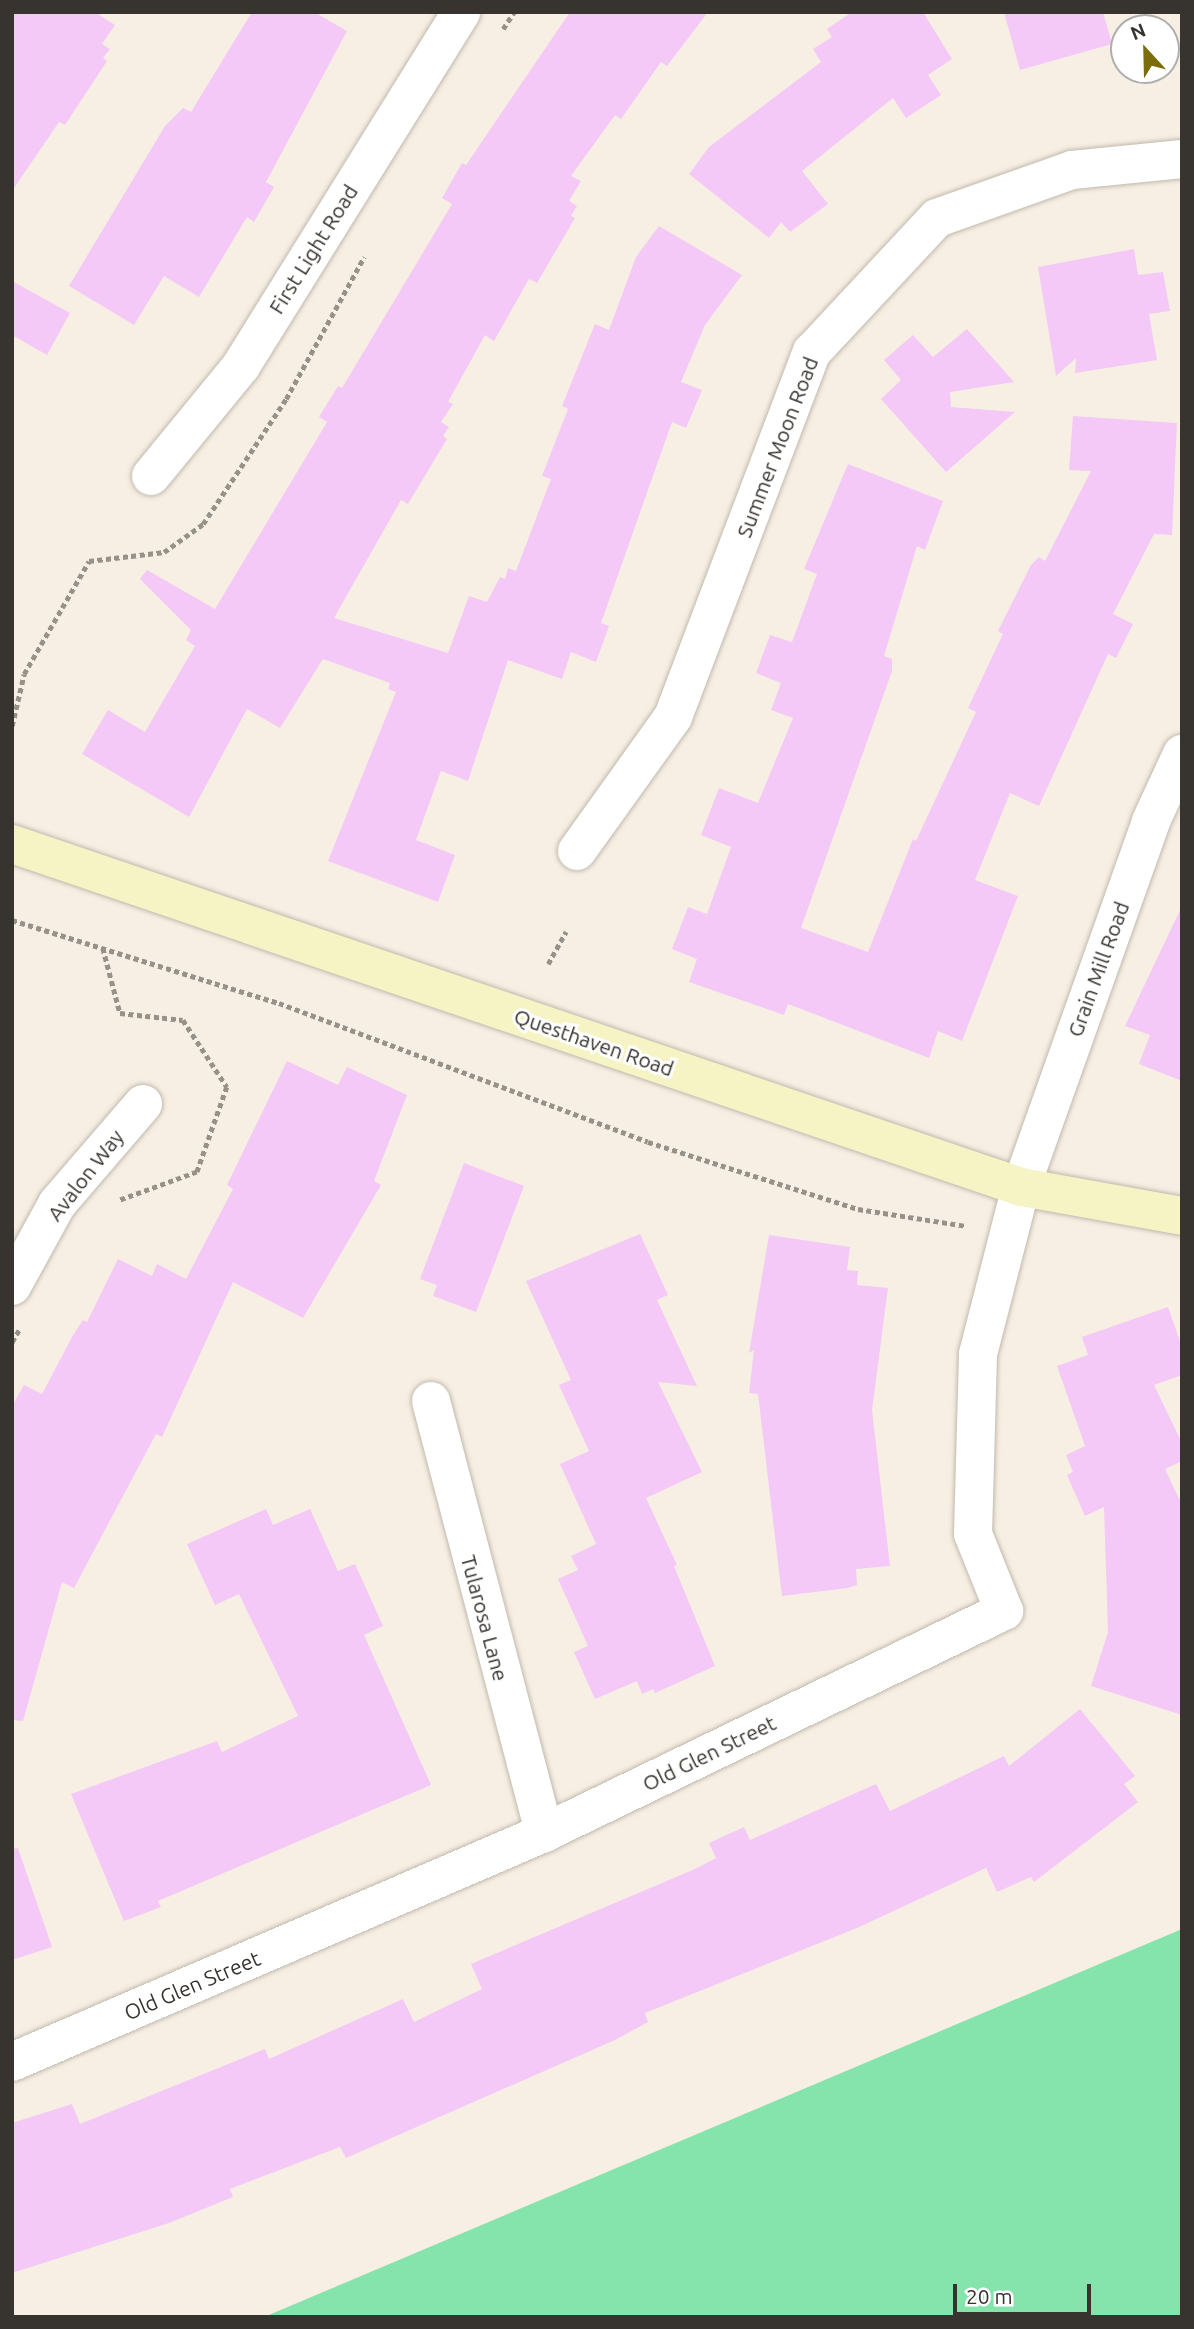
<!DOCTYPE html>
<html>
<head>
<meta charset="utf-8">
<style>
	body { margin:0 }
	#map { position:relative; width:1194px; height:2329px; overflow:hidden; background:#f7efe3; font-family:Ubuntu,sans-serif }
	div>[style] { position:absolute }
	.green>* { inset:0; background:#84e4ac }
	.building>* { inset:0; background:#f4c9f7 }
	.path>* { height:4.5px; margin-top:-2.25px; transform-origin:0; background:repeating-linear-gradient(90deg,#979289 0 5px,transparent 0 8.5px) }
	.roads { filter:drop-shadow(0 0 2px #c1b9ae) drop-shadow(0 0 2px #c1b9ae) }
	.street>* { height:38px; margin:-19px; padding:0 19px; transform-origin:19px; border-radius:19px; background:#fff }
	.secondary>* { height:38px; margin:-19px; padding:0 19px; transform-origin:19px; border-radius:19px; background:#f6f3c5 }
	span { translate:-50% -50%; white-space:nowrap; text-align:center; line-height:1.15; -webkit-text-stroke:6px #fff; paint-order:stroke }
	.street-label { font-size:21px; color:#37342f }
	.frame { position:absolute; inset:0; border:14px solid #37342f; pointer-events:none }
	.north { position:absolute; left:1110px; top:14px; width:70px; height:70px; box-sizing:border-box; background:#fff; border:2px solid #afaeac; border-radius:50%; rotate:338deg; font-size:19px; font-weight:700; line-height:28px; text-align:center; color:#37342f }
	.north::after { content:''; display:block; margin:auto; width:24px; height:32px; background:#7b6e0a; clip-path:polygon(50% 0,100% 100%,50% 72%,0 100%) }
	.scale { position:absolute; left:953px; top:2284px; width:138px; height:32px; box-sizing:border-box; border:4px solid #37342f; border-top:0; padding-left:9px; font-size:21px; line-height:24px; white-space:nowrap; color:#37342f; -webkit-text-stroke:5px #fff; paint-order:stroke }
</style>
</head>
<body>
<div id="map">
	<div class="green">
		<div style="clip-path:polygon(1182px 1929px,1182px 2317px,264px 2317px)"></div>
	</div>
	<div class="building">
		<div style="clip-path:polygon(12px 12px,95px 12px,115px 25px,102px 44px,110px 49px,103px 58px,107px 61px,65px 125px,59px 122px,12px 191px)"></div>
		<div style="clip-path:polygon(252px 12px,314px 12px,347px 31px,266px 182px,274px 187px,254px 222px,247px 217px,199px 297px,164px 276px,134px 325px,69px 286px,165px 126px,183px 108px,191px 112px)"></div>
		<div style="clip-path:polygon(570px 12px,708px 12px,667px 66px,661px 62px,621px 119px,615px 115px,571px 176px,581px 181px,569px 201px,577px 206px,571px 216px,575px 218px,537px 283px,529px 279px,494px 341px,485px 335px,448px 402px,453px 404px,441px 422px,449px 427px,443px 436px,447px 439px,408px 504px,401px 500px,334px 618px,448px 653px,469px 596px,487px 602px,500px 577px,505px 579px,508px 568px,516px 571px,551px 479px,542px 476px,568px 409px,562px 406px,595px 324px,609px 330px,636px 257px,659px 226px,742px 275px,705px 325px,681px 382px,702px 390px,686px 428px,672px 422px,601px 623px,609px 626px,596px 662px,571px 652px,562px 679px,508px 660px,468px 781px,441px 771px,416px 840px,455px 855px,438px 902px,328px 861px,396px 692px,388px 689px,390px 683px,323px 659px,280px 728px,247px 709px,189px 817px,82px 754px,108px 710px,145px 732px,195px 646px,186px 640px,191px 630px,140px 579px,147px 570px,215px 609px,327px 422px,319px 417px,338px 386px,342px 388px,452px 204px,442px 198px,462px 163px,466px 165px)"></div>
		<div style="clip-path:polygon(852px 12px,923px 12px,952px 59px,928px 75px,941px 95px,906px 118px,893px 98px,802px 171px,828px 204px,790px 232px,781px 222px,769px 238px,689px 174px,709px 147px,821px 62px,813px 49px,832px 37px,827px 29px)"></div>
		<div style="clip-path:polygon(1004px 12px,1103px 12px,1112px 44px,1020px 70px)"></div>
		<div style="clip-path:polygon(1134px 249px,1138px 275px,1163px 272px,1170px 311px,1149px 314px,1157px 360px,1075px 373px,1076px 358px,1056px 376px,1038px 267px)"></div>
		<div style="clip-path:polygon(12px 281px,70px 313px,47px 355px,12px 335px)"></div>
		<div style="clip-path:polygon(967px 329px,1014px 382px,950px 392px,951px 407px,1015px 412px,946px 472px,881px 399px,901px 380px,884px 360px,913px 335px,933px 357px)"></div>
		<div style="clip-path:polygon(1073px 416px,1177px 423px,1172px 535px,1154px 534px,1113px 614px,1133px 624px,1116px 658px,1108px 654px,1039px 806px,1010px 793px,975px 880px,1018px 896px,962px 1041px,938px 1031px,929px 1058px,788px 1004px,784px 1015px,689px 982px,697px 959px,672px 949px,688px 907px,707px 914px,731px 847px,701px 835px,719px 788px,758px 803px,793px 718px,771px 710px,781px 683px,756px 673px,770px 635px,792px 642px,817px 574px,804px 569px,848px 464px,943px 501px,925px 550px,917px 546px,884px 656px,892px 659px,892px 671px,801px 928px,868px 952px,913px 839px,916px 841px,976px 712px,968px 708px,1003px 634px,998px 631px,1031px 565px,1039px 557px,1045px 561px,1091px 471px,1069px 470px)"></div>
		<div style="clip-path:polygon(1182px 906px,1182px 1081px,1139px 1064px,1150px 1035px,1125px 1026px)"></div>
		<div style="clip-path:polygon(287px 1061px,338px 1085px,347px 1067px,407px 1095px,374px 1181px,381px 1185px,303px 1318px,233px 1282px,162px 1437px,156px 1434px,74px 1588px,62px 1582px,23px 1721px,12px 1720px,12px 1406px,24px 1385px,42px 1394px,72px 1337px,83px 1320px,87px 1322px,118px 1259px,152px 1276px,157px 1264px,186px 1279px,233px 1189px,227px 1185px)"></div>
		<div style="clip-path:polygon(464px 1163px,524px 1186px,476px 1312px,433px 1296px,437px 1285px,420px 1279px)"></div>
		<div style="clip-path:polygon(640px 1234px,668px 1295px,657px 1300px,697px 1386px,658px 1382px,702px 1472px,646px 1498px,677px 1565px,674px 1566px,715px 1666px,655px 1693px,653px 1689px,642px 1694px,637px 1681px,595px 1699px,574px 1652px,588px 1646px,558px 1579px,578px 1570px,571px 1556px,596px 1544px,560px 1464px,589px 1451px,559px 1385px,571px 1380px,526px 1281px)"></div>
		<div style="clip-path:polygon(769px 1235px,850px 1247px,847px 1270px,858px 1271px,857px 1285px,888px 1288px,872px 1410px,890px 1566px,856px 1569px,857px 1585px,848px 1588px,782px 1596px,758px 1394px,749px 1393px,754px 1350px,749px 1353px)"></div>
		<div style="clip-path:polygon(1168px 1307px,1182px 1347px,1182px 1375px,1154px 1385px,1182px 1443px,1182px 1461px,1165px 1469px,1182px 1505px,1182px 1715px,1091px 1686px,1108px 1632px,1104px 1507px,1085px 1516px,1067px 1475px,1073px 1472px,1066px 1455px,1085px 1446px,1057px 1366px,1088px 1355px,1082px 1337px)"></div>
		<div style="clip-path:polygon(266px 1509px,273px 1525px,310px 1509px,338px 1571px,355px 1564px,383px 1626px,364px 1635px,431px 1785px,158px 1901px,161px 1907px,124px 1921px,71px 1794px,217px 1741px,222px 1752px,298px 1716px,239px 1594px,215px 1605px,187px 1544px)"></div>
		<div style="clip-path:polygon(1080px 1709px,1135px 1776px,1124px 1784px,1138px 1802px,1034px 1882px,1031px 1877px,997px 1892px,986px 1868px,857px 1928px,645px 2013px,648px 2022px,615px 2040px,346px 2158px,340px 2147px,230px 2189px,233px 2197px,169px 2223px,12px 2273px,12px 2123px,72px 2104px,80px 2124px,265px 2049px,269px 2059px,403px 1999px,414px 2022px,482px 1989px,471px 1964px,695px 1869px,716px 1858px,709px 1843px,744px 1827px,750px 1840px,876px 1784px,890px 1811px,1004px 1756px,1009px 1766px)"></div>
		<div style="clip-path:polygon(18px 1848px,52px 1947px,12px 1960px,12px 1849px)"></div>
	</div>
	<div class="path">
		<div style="left:503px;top:29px;width:20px;rotate:-57deg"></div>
		<div style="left:12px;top:726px;width:53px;rotate:-77deg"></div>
		<div style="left:24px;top:674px;width:130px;rotate:-60.1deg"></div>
		<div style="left:89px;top:561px;width:76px;rotate:-6.8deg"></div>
		<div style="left:164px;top:552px;width:48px;rotate:-35.7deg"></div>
		<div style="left:203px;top:524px;width:150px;rotate:-56.4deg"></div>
		<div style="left:286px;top:399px;width:162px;rotate:-61.2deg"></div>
		<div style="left:12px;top:920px;width:280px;rotate:17.3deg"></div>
		<div style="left:279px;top:1003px;width:394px;rotate:20.6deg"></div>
		<div style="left:648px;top:1142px;width:220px;rotate:17.7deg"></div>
		<div style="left:858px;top:1209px;width:109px;rotate:8.9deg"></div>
		<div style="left:103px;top:948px;width:67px;rotate:75.3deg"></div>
		<div style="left:120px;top:1013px;width:63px;rotate:6.3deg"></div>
		<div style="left:183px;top:1020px;width:80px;rotate:56.7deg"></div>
		<div style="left:227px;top:1087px;width:90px;rotate:109.4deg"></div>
		<div style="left:197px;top:1172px;width:82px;rotate:160deg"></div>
		<div style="left:548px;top:964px;width:37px;rotate:-61deg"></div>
		<div style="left:12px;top:1342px;width:16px;rotate:-60deg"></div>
	</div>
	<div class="roads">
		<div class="street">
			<div style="left:151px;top:476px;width:142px;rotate:-50.7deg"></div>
			<div style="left:241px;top:366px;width:417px;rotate:-58.1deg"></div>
			<div style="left:577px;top:851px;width:165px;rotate:-54.4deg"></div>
			<div style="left:673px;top:717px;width:391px;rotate:-69.2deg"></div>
			<div style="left:812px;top:352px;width:183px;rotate:-47deg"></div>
			<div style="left:937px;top:218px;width:143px;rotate:-19.6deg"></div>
			<div style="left:1072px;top:170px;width:111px;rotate:-5.7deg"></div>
			<div style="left:12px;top:1286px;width:94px;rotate:-61.2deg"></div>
			<div style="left:57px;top:1204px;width:132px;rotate:-49.3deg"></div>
			<div style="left:431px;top:1401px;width:447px;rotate:75.3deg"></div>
			<div style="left:12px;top:2062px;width:579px;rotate:-23.29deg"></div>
			<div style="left:544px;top:1833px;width:511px;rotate:-25.76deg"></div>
			<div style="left:1004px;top:1611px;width:83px;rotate:-111.9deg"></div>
			<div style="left:973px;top:1534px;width:180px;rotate:-88.4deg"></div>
			<div style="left:978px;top:1354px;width:172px;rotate:-75.6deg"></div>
			<div style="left:1021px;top:1187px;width:388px;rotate:-70.4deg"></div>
			<div style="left:1151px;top:821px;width:74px;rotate:-65.2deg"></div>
		</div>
		<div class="secondary">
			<div style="left:12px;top:844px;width:1066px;rotate:18.77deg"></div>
			<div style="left:1021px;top:1187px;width:164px;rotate:10.2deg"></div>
		</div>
	</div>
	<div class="street-label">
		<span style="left:313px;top:249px;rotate:-58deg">First Light Road</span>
		<span style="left:777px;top:447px;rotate:-69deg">Summer Moon Road</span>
		<span style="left:1098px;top:969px;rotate:-70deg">Grain Mill Road</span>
		<span style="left:594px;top:1042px;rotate:19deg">Questhaven Road</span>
		<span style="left:85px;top:1175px;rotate:-52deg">Avalon Way</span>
		<span style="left:485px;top:1618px;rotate:75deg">Tularosa Lane</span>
		<span style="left:709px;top:1753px;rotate:-26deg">Old Glen Street</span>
		<span style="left:192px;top:1985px;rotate:-23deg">Old Glen Street</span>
	</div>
	<div class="frame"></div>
	<div class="north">N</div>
	<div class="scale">20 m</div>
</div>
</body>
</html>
